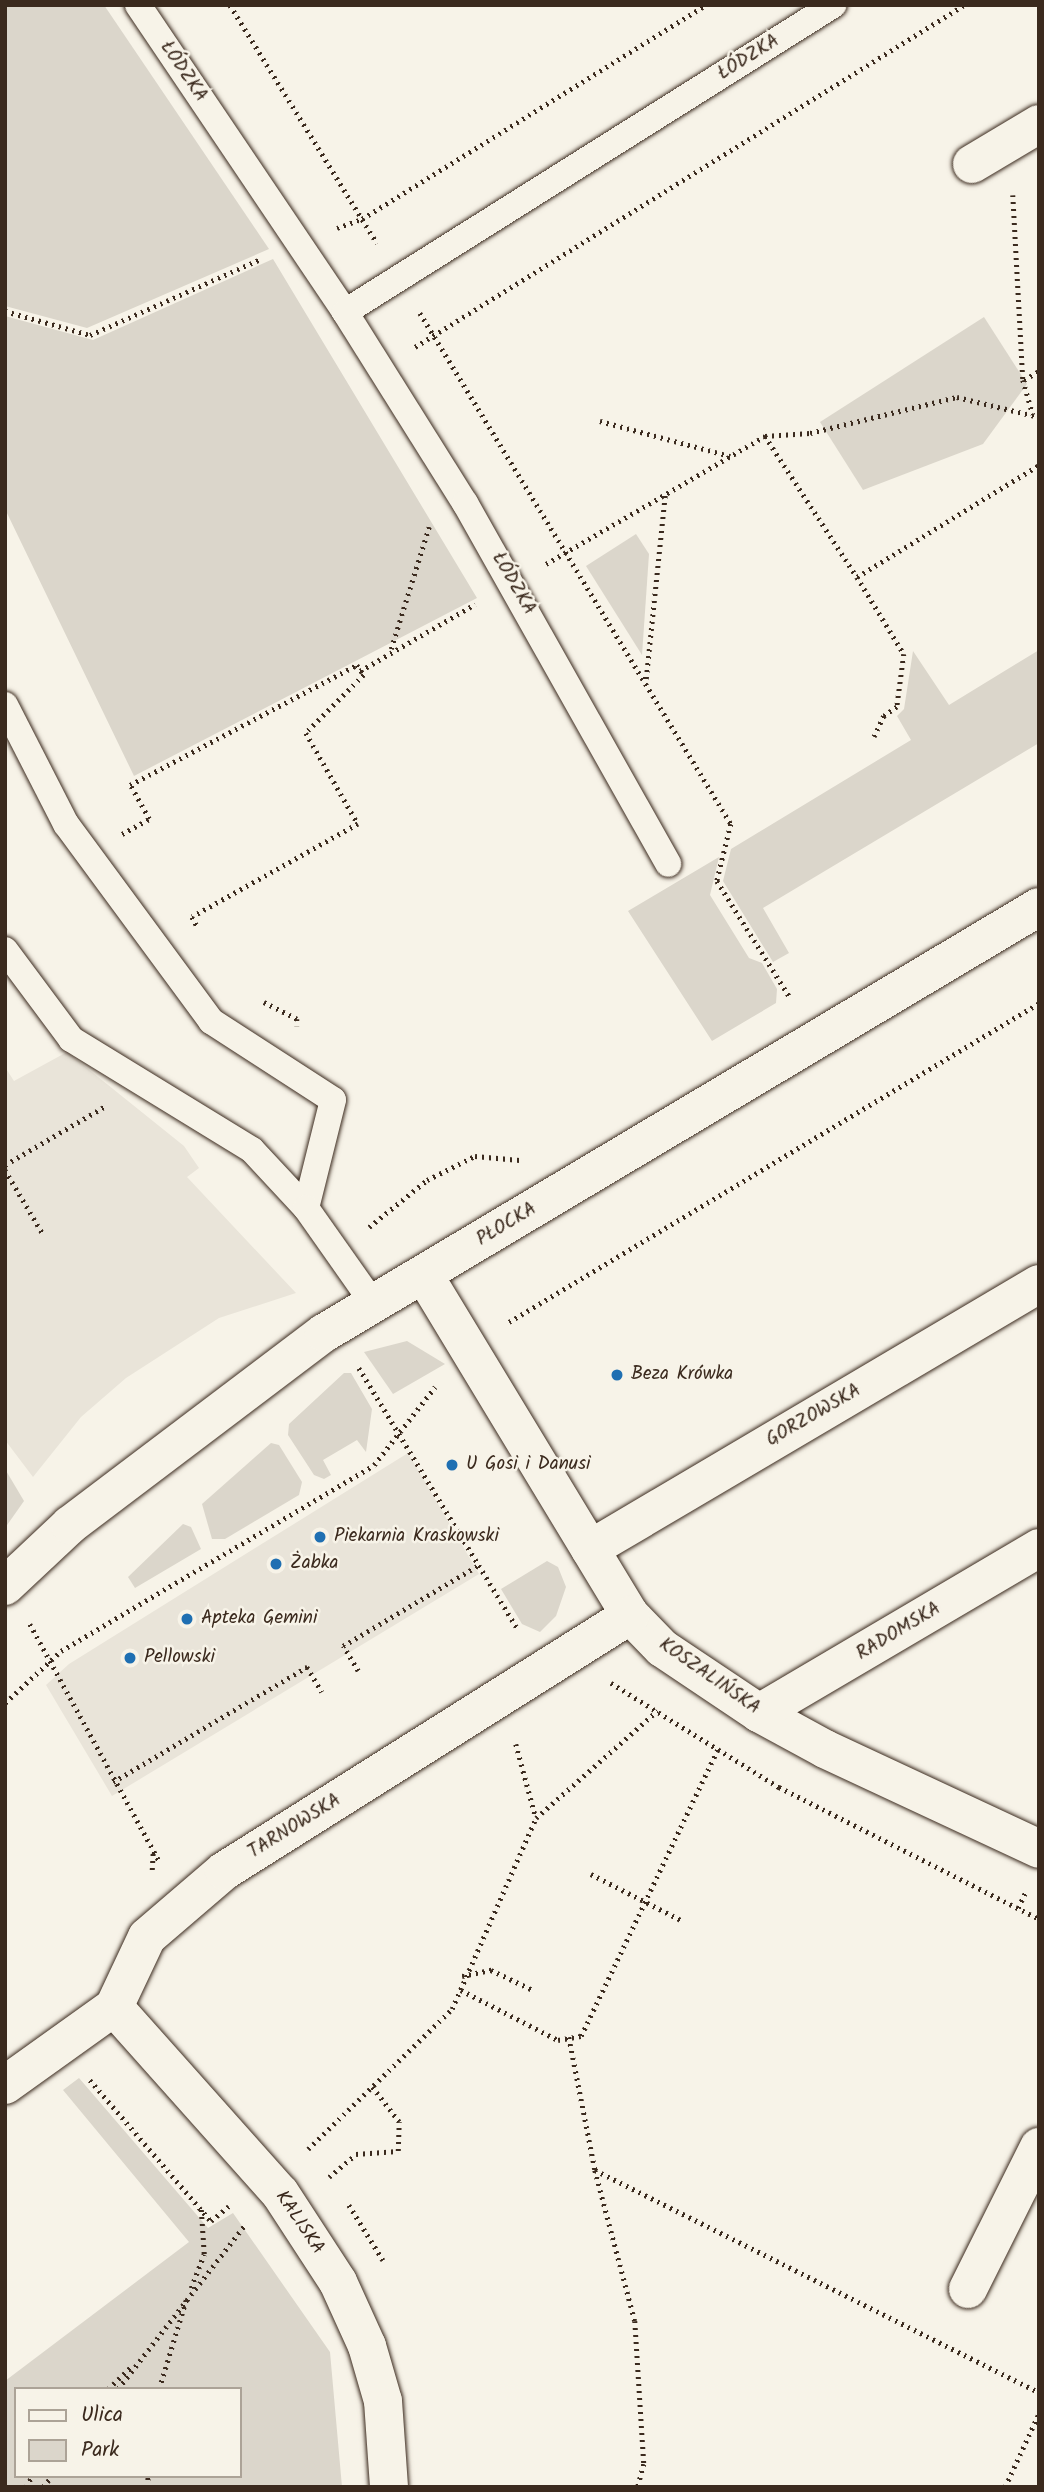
<!DOCTYPE html>
<html>
<head>
<meta charset="utf-8">
<style>
	body { margin:0 }
	#map { position:relative; width:1044px; height:2492px; overflow:hidden; background:#f7f3e8; font-family:Kalam,sans-serif }
	div>[style] { position:absolute }
	.built>* { inset:0; background:#e9e4d9 }
	.green>* { inset:0; background:#dbd6cb }
	.path>* { height:4.5px; margin-top:-2.25px; transform-origin:0; background:repeating-linear-gradient(90deg,#3b2a1e 0 2px,transparent 0 7px) }
	.roads { filter:drop-shadow(0 0 2px #3b2a1e) drop-shadow(0 0 2px #3b2a1e) }
	.lane>* { height:26px; margin:-13px; padding:0 13px; transform-origin:13px; border-radius:13px; background:#f7f3e8 }
	.street>* { height:38px; margin:-19px; padding:0 19px; transform-origin:19px; border-radius:19px; background:#f7f3e8 }
	.dots>* { width:19px; height:19px; translate:-50% -50%; box-sizing:border-box; border:4px solid #f7f3e8; border-radius:50% }
	span { translate:-50% -50%; white-space:nowrap; text-align:center; line-height:1.15; -webkit-text-stroke:5px #f7f3e8; paint-order:stroke }
	.street-label { font-size:19px; color:#3b2a1e }
	.poi-label { font-size:19px; color:#3b2a1e }
	.left { translate:0 -50%; text-align:left }
	.frame { position:absolute; inset:0; border:7px solid #3b2a1e; pointer-events:none }
	.legend { position:absolute; left:14px; top:2387px; width:228px; height:91px; box-sizing:border-box; background:#f7f3e8; border:2px solid #aca397; margin:0; padding:9px 12px; list-style:none; font-size:21px; color:#3b2a1e }
	.legend li { display:flex; align-items:center; gap:14px; height:35px }
	.legend b { width:35px; border:2px solid #aca397 }
</style>
</head>
<body>
<div id="map">
	<div class="built">
		<div style="clip-path:polygon(67px 1052px,184px 1146px,199px 1168px,187px 1177px,296px 1293px,219px 1318px,126px 1378px,81px 1417px,33px 1477px,5px 1440px,5px 1067px,14px 1081px)"></div>
		<div style="clip-path:polygon(408px 1453px,479px 1574px,112px 1796px,46px 1685px,69px 1664px)"></div>
	</div>
	<div class="green">
		<div style="clip-path:polygon(5px 5px,104px 5px,269px 249px,87px 328px,5px 306px)"></div>
		<div style="clip-path:polygon(273px 259px,477px 598px,134px 776px,5px 509px,5px 316px,93px 340px)"></div>
		<div style="clip-path:polygon(984px 317px,1027px 384px,983px 444px,863px 490px,820px 422px)"></div>
		<div style="clip-path:polygon(636px 534px,649px 554px,642px 655px,586px 566px)"></div>
		<div style="clip-path:polygon(1039px 650px,1039px 743px,763px 908px,789px 953px,773px 962px,723px 881px,731px 849px,911px 740px,897px 716px,904px 709px,913px 651px,949px 705px)"></div>
		<div style="clip-path:polygon(719px 857px,710px 895px,749px 958px,762px 963px,777px 989px,776px 1003px,712px 1041px,628px 911px)"></div>
		<div style="clip-path:polygon(407px 1341px,445px 1364px,393px 1394px,364px 1352px)"></div>
		<div style="clip-path:polygon(344px 1373px,351px 1373px,372px 1409px,366px 1452px,357px 1440px,323px 1460px,331px 1475px,324px 1479px,314px 1475px,288px 1435px,289px 1424px)"></div>
		<div style="clip-path:polygon(271px 1443px,279px 1445px,302px 1482px,299px 1495px,225px 1539px,212px 1539px,202px 1504px)"></div>
		<div style="clip-path:polygon(5px 1469px,24px 1501px,5px 1528px)"></div>
		<div style="clip-path:polygon(183px 1524px,191px 1527px,201px 1549px,135px 1588px,128px 1577px)"></div>
		<div style="clip-path:polygon(547px 1561px,558px 1567px,566px 1587px,556px 1616px,540px 1632px,522px 1624px,501px 1589px)"></div>
		<div style="clip-path:polygon(evenodd,79px 2078px,208px 2228px,233px 2213px,330px 2352px,342px 2487px,5px 2487px,5px 2381px,189px 2242px,63px 2090px,79px 2078px,16px 2389px,240px 2389px,240px 2476px,16px 2476px,16px 2389px)"></div>
	</div>
	<div class="path">
		<div style="left:230px;top:5px;width:280px;rotate:58.3deg"></div>
		<div style="left:1013px;top:195px;width:185px;rotate:86.9deg"></div>
		<div style="left:1023px;top:380px;width:36px;rotate:74deg"></div>
		<div style="left:337px;top:228px;width:27px;rotate:-20deg"></div>
		<div style="left:362px;top:219px;width:405px;rotate:-31.9deg"></div>
		<div style="left:5px;top:311px;width:88px;rotate:15.8deg"></div>
		<div style="left:90px;top:335px;width:187px;rotate:-24deg"></div>
		<div style="left:420px;top:313px;width:598px;rotate:58.67deg"></div>
		<div style="left:731px;top:824px;width:59px;rotate:103.8deg"></div>
		<div style="left:717px;top:881px;width:139px;rotate:57.9deg"></div>
		<div style="left:415px;top:347px;width:647px;rotate:-31.92deg"></div>
		<div style="left:1024px;top:380px;width:17px;rotate:-31deg"></div>
		<div style="left:600px;top:421px;width:135px;rotate:15.1deg"></div>
		<div style="left:765px;top:436px;width:45px;rotate:-3.8deg"></div>
		<div style="left:810px;top:433px;width:151px;rotate:-13.8deg"></div>
		<div style="left:957px;top:397px;width:84px;rotate:13.7deg"></div>
		<div style="left:546px;top:564px;width:254px;rotate:-30.3deg"></div>
		<div style="left:765px;top:436px;width:168px;rotate:56.9deg"></div>
		<div style="left:857px;top:577px;width:214px;rotate:-31.6deg"></div>
		<div style="left:857px;top:577px;width:90px;rotate:58.6deg"></div>
		<div style="left:904px;top:654px;width:53px;rotate:97.5deg"></div>
		<div style="left:897px;top:707px;width:16px;rotate:145deg"></div>
		<div style="left:884px;top:716px;width:23px;rotate:115deg"></div>
		<div style="left:391px;top:649px;width:128px;rotate:-72.7deg"></div>
		<div style="left:360px;top:671px;width:133px;rotate:-30.2deg"></div>
		<div style="left:646px;top:679px;width:186px;rotate:-84.1deg"></div>
		<div style="left:122px;top:834px;width:31px;rotate:-29deg"></div>
		<div style="left:149px;top:819px;width:39px;rotate:-119deg"></div>
		<div style="left:130px;top:785px;width:257px;rotate:-27.9deg"></div>
		<div style="left:357px;top:665px;width:12px;rotate:55deg"></div>
		<div style="left:364px;top:675px;width:82px;rotate:135deg"></div>
		<div style="left:306px;top:733px;width:105px;rotate:60.3deg"></div>
		<div style="left:358px;top:824px;width:190px;rotate:150.7deg"></div>
		<div style="left:192px;top:917px;width:13px;rotate:61deg"></div>
		<div style="left:264px;top:1002px;width:37px;rotate:27deg"></div>
		<div style="left:297px;top:1019px;width:7px;rotate:90deg"></div>
		<div style="left:5px;top:1165px;width:115px;rotate:-30.4deg"></div>
		<div style="left:5px;top:1170px;width:74px;rotate:59.3deg"></div>
		<div style="left:369px;top:1227px;width:75px;rotate:-39deg"></div>
		<div style="left:427px;top:1180px;width:54px;rotate:-26.6deg"></div>
		<div style="left:475px;top:1156px;width:45px;rotate:5.1deg"></div>
		<div style="left:509px;top:1322px;width:619px;rotate:-31.04deg"></div>
		<div style="left:359px;top:1368px;width:306px;rotate:58.7deg"></div>
		<div style="left:30px;top:1624px;width:271px;rotate:61.4deg"></div>
		<div style="left:358px;top:1671px;width:29px;rotate:-121deg"></div>
		<div style="left:343px;top:1646px;width:158px;rotate:-30.8deg"></div>
		<div style="left:611px;top:1683px;width:198px;rotate:31.8deg"></div>
		<div style="left:779px;top:1787px;width:292px;rotate:26.9deg"></div>
		<div style="left:5px;top:1703px;width:76px;rotate:-42.9deg"></div>
		<div style="left:61px;top:1651px;width:364px;rotate:-30.7deg"></div>
		<div style="left:374px;top:1465px;width:99px;rotate:-52deg"></div>
		<div style="left:516px;top:1744px;width:77px;rotate:74.9deg"></div>
		<div style="left:113px;top:1782px;width:226px;rotate:-30.7deg"></div>
		<div style="left:307px;top:1667px;width:29px;rotate:59deg"></div>
		<div style="left:152px;top:1870px;width:20px;rotate:-87deg"></div>
		<div style="left:591px;top:1874px;width:101px;rotate:27.1deg"></div>
		<div style="left:1018px;top:1908px;width:17px;rotate:-65deg"></div>
		<div style="left:462px;top:1976px;width:30px;rotate:-12deg"></div>
		<div style="left:491px;top:1970px;width:47px;rotate:25.5deg"></div>
		<div style="left:461px;top:1990px;width:109px;rotate:27.3deg"></div>
		<div style="left:558px;top:2040px;width:23px;rotate:-10deg"></div>
		<div style="left:581px;top:2036px;width:318px;rotate:-64.5deg"></div>
		<div style="left:569px;top:2037px;width:136px;rotate:78.9deg"></div>
		<div style="left:595px;top:2170px;width:496px;rotate:26.6deg"></div>
		<div style="left:90px;top:2080px;width:186px;rotate:49.4deg"></div>
		<div style="left:211px;top:2221px;width:23px;rotate:-40deg"></div>
		<div style="left:308px;top:2149px;width:201px;rotate:-44.2deg"></div>
		<div style="left:452px;top:2009px;width:209px;rotate:-66.3deg"></div>
		<div style="left:536px;top:1818px;width:162px;rotate:-41.5deg"></div>
		<div style="left:595px;top:2170px;width:156px;rotate:75.2deg"></div>
		<div style="left:635px;top:2321px;width:143px;rotate:86.4deg"></div>
		<div style="left:644px;top:2464px;width:24px;rotate:105deg"></div>
		<div style="left:329px;top:2177px;width:35px;rotate:-40deg"></div>
		<div style="left:356px;top:2154px;width:42px;rotate:-4.1deg"></div>
		<div style="left:398px;top:2151px;width:29px;rotate:-88deg"></div>
		<div style="left:399px;top:2122px;width:44px;rotate:-127.6deg"></div>
		<div style="left:349px;top:2205px;width:65px;rotate:58.3deg"></div>
		<div style="left:191px;top:2288px;width:36px;rotate:-69deg"></div>
		<div style="left:204px;top:2254px;width:45px;rotate:-93.8deg"></div>
		<div style="left:108px;top:2389px;width:35px;rotate:-44deg"></div>
		<div style="left:118px;top:2389px;width:206px;rotate:-52.3deg"></div>
		<div style="left:159px;top:2389px;width:93px;rotate:-73.1deg"></div>
		<div style="left:26px;top:2487px;width:13px;rotate:-61deg"></div>
		<div style="left:43px;top:2487px;width:14px;rotate:-51deg"></div>
		<div style="left:147px;top:2487px;width:11px;rotate:-85deg"></div>
		<div style="left:1005px;top:2487px;width:81px;rotate:-65.3deg"></div>
	</div>
	<div class="roads">
		<div class="lane">
			<div style="left:138px;top:5px;width:370px;rotate:56deg"></div>
			<div style="left:345px;top:312px;width:226px;rotate:57.9deg"></div>
			<div style="left:465px;top:503px;width:414px;rotate:60.6deg"></div>
			<div style="left:345px;top:312px;width:577px;rotate:-32.17deg"></div>
			<div style="left:5px;top:705px;width:134px;rotate:62.9deg"></div>
			<div style="left:66px;top:824px;width:245px;rotate:53.6deg"></div>
			<div style="left:211px;top:1021px;width:145px;rotate:32.9deg"></div>
			<div style="left:333px;top:1100px;width:111px;rotate:104deg"></div>
			<div style="left:5px;top:950px;width:111px;rotate:53.4deg"></div>
			<div style="left:71px;top:1039px;width:212px;rotate:31.5deg"></div>
			<div style="left:252px;top:1150px;width:79px;rotate:47deg"></div>
			<div style="left:306px;top:1208px;width:116px;rotate:54.8deg"></div>
		</div>
		<div class="street">
			<div style="left:972px;top:164px;width:78px;rotate:-30.8deg"></div>
			<div style="left:424px;top:1275px;width:398px;rotate:58.8deg"></div>
			<div style="left:630px;top:1615px;width:46px;rotate:45.9deg"></div>
			<div style="left:662px;top:1648px;width:117px;rotate:33.8deg"></div>
			<div style="left:759px;top:1713px;width:75px;rotate:28.6deg"></div>
			<div style="left:825px;top:1749px;width:236px;rotate:25deg"></div>
			<div style="left:590px;top:1549px;width:521px;rotate:-30.55deg"></div>
			<div style="left:5px;top:1586px;width:89px;rotate:-43.2deg"></div>
			<div style="left:70px;top:1525px;width:318px;rotate:-37.1deg"></div>
			<div style="left:324px;top:1333px;width:832px;rotate:-30.79deg"></div>
			<div style="left:759px;top:1713px;width:325px;rotate:-30.5deg"></div>
			<div style="left:114px;top:2007px;width:249px;rotate:48.3deg"></div>
			<div style="left:280px;top:2193px;width:106px;rotate:56.9deg"></div>
			<div style="left:338px;top:2282px;width:70px;rotate:65.6deg"></div>
			<div style="left:367px;top:2346px;width:57px;rotate:73.8deg"></div>
			<div style="left:383px;top:2401px;width:86px;rotate:86deg"></div>
			<div style="left:5px;top:2085px;width:134px;rotate:-35.6deg"></div>
			<div style="left:114px;top:2007px;width:77px;rotate:-64.8deg"></div>
			<div style="left:147px;top:1937px;width:101px;rotate:-40.6deg"></div>
			<div style="left:224px;top:1871px;width:480px;rotate:-32.2deg"></div>
			<div style="left:968px;top:2289px;width:159px;rotate:-63.4deg"></div>
		</div>
	</div>
	<div class="dots">
		<div style="left:617px;top:1375px;background:#1f6fb2"></div>
		<div style="left:452px;top:1465px;background:#1f6fb2"></div>
		<div style="left:320px;top:1537px;background:#1f6fb2"></div>
		<div style="left:276px;top:1564px;background:#1f6fb2"></div>
		<div style="left:187px;top:1619px;background:#1f6fb2"></div>
		<div style="left:130px;top:1658px;background:#1f6fb2"></div>
	</div>
	<div class="street-label">
		<span style="left:749px;top:58px;rotate:-32deg">ŁÓDZKA</span>
		<span style="left:183px;top:72px;rotate:56deg">ŁÓDZKA</span>
		<span style="left:513px;top:584px;rotate:60deg">ŁÓDZKA</span>
		<span style="left:507px;top:1225px;rotate:-31deg">PŁOCKA</span>
		<span style="left:814px;top:1416px;rotate:-30deg">GORZOWSKA</span>
		<span style="left:899px;top:1632px;rotate:-31deg">RADOMSKA</span>
		<span style="left:709px;top:1677px;rotate:35deg">KOSZALIŃSKA</span>
		<span style="left:295px;top:1827px;rotate:-32deg">TARNOWSKA</span>
		<span style="left:299px;top:2223px;rotate:56deg">KALISKA</span>
	</div>
	<div class="poi-label">
		<span class="left" style="left:631px;top:1375px">Beza Krówka</span>
		<span class="left" style="left:466px;top:1465px">U Gosi i Danusi</span>
		<span class="left" style="left:334px;top:1537px">Piekarnia Kraskowski</span>
		<span class="left" style="left:290px;top:1564px">Żabka</span>
		<span class="left" style="left:201px;top:1619px">Apteka Gemini</span>
		<span class="left" style="left:144px;top:1658px">Pellowski</span>
	</div>
	<div class="frame"></div>
	<ul class="legend">
	<li><b style="height:9px;background:#f7f3e8"></b>Ulica</li>
	<li><b style="height:19px;background:#dbd6cb"></b>Park</li>
	</ul>
</div>
</body>
</html>
